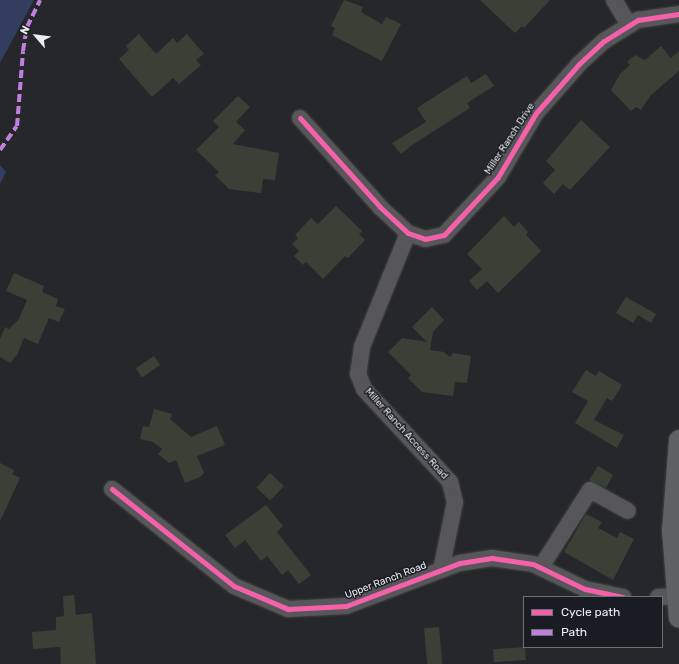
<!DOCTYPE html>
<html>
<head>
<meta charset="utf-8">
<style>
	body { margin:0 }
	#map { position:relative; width:679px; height:664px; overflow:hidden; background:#26272a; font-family:Rubik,sans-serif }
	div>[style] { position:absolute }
	.green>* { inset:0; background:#323d5f }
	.building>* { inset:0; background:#3a4036; transform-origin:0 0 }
	.roads { filter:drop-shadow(0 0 1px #424345) drop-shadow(0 0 1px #424345) }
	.minor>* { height:16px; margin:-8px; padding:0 8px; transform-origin:8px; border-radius:8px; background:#575759 }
	.major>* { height:20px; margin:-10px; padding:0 10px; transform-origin:10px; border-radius:10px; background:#606163 }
	.quiet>* { height:4px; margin-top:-2px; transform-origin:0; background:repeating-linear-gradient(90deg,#c07fdc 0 8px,transparent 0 12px) }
	.cycleway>* { height:5px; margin:-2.5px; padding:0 2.5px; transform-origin:2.5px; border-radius:2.5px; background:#f560ab }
	span { translate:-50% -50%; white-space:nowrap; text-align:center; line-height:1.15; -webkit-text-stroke:3px #1a1c23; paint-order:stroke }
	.street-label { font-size:10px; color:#ebedf1 }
	.legend { position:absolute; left:523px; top:596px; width:140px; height:52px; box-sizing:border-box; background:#1a1c23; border:1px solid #6e7075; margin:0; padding:5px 7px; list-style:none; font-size:12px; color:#ebedf1 }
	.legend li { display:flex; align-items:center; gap:8px; height:20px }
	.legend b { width:20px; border:1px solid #6e7075 }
	.north { position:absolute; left:16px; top:16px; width:40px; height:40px; -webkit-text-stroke:3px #1a1c23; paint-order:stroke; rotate:298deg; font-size:11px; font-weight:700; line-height:16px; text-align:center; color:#ebedf1 }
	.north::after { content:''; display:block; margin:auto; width:14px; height:18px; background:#ebedf1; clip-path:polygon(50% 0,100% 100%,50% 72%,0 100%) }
</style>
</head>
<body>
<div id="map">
	<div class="green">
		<div style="clip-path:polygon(0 0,34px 0,0 63px)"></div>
		<div style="clip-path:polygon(0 165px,6px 172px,0 184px)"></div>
	</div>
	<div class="building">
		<div style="clip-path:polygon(344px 0,363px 7px,361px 12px,382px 24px,386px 17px,401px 24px,382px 61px,332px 35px,335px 28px,331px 26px)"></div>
		<div style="clip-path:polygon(480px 0,550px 0,524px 28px,522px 26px,515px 33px)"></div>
		<div style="clip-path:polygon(139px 34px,156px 54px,173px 38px,177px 43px,187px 34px,204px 54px,196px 60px,201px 65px,179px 84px,173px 78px,152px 97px,119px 59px,129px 50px,126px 46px)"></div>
		<div style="clip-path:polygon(661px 46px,671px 58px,679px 51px,679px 71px,651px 95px,641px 110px,636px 107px,631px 111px,611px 90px,620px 74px,630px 65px,627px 62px,635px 55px,645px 60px)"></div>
		<div style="clip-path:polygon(486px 74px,494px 86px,467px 103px,470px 108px,412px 145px,401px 154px,392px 143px,426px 122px,417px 108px,467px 76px,471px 83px)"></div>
		<div style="clip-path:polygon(238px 96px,250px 107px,236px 122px,245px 130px,233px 144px,279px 153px,275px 180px,263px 179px,261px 193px,229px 189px,215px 175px,219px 172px,196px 150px,219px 127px,213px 121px)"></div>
		<div style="clip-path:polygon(581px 120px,610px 147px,570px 190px,563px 184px,554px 194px,543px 183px,555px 170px,546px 161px)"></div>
		<div style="clip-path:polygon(336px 206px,362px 231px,359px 234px,365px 240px,348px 258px,345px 256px,323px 279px,306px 262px,303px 265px,294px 256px,299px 251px,292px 244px,298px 238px,295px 235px,311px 218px,318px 224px)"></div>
		<div style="clip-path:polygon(504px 216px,514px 227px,519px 222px,528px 232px,526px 235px,541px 251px,498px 293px,487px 281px,477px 290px,469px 281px,482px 269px,467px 254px)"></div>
		<div style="clip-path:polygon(14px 273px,44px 286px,42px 292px,58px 299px,56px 306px,65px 309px,59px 322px,49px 318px,38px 344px,24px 338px,17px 355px,10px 363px,0 357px,0 339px,5px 327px,9px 329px,19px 319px,27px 300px,6px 291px)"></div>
		<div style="clip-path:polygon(626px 297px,656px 314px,651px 323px,638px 315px,633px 323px,616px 313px)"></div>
		<div style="clip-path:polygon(432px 307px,444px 320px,433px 332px,430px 350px,444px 352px,450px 357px,453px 353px,471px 356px,467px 383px,455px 382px,453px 396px,422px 392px,408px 378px,411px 375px,388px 352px,402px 338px,427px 342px,412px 327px)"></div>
		<div style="left:154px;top:356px;width:11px;height:22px;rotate:56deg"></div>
		<div style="clip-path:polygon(586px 370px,596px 376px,599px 371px,622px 385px,612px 401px,607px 398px,594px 420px,624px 435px,617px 448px,575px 423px,588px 401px,572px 392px)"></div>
		<div style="clip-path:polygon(154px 409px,172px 414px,170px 419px,191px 437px,217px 426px,225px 445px,197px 456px,204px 473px,200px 477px,185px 483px,176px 460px,169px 463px,158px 454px,162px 449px,153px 442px,140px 439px,143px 426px,149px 427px)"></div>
		<div style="clip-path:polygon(0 463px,14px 470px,12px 474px,20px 478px,0 521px)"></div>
		<div style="clip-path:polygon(598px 466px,613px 475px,606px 488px,589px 480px)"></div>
		<div style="left:270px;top:473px;width:19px;height:20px;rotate:43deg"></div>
		<div style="clip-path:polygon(266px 505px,283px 526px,277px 532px,311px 575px,299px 584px,288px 570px,282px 575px,267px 556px,261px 561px,245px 540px,235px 548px,225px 535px)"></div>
		<div style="clip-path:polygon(586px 514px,602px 522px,598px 528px,617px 538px,620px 532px,634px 539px,613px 580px,564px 552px)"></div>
		<div style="clip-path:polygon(74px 595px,76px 615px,92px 613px,96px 664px,61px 664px,60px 647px,33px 649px,32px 632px,56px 630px,56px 617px,64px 616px,63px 596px)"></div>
		<div style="left:439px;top:627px;width:37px;height:15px;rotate:85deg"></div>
		<div style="left:525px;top:647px;width:13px;height:32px;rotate:86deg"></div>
	</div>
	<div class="roads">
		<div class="minor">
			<div style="left:614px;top:0;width:29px;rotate:59deg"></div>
			<div style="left:300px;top:118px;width:120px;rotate:48deg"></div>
			<div style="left:380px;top:207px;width:38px;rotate:43deg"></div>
			<div style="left:408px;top:233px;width:18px;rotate:19deg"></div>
			<div style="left:425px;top:239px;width:19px;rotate:-12deg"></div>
			<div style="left:444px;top:235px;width:79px;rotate:-47deg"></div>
			<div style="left:498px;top:177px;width:74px;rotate:-59.3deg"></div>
			<div style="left:536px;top:113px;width:65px;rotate:-48.7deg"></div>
			<div style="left:579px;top:64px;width:34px;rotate:-43deg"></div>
			<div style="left:604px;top:41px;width:40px;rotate:-32deg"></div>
			<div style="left:638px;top:20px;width:41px;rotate:-8.3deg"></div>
			<div style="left:408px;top:233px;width:123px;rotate:112deg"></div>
			<div style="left:362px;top:347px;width:27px;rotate:98deg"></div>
			<div style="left:358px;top:374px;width:16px;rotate:68deg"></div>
			<div style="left:364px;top:389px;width:127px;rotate:47.2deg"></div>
			<div style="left:450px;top:482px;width:21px;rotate:76deg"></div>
			<div style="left:455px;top:502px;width:69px;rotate:101.6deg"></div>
			<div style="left:112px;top:489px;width:156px;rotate:38.5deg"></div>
			<div style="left:234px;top:586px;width:59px;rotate:23.1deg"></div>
			<div style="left:288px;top:609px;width:58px;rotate:-3deg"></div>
			<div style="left:346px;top:606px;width:122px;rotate:-20.7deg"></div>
			<div style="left:460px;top:563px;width:32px;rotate:-9deg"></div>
			<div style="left:492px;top:558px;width:41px;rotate:8.3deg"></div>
			<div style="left:533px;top:564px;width:58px;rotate:25.7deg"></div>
			<div style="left:585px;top:589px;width:39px;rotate:12deg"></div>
			<div style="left:541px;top:567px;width:91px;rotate:-57.5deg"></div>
			<div style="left:590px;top:490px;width:43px;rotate:28.9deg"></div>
			<div style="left:658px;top:597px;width:21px;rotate:-3deg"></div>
		</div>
		<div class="major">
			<div style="left:679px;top:440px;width:90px;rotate:94.4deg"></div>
			<div style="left:672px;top:530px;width:88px;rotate:85.5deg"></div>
		</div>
	</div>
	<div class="quiet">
		<div style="left:0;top:150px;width:29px;rotate:-55deg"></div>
		<div style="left:17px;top:126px;width:75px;rotate:-85.4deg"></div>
		<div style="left:23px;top:51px;width:24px;rotate:-81deg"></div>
		<div style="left:27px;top:27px;width:30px;rotate:-64deg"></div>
	</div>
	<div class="cycleway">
		<div style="left:300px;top:118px;width:120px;rotate:48deg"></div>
		<div style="left:380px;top:207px;width:38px;rotate:43deg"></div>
		<div style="left:408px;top:233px;width:18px;rotate:19deg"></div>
		<div style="left:425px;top:239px;width:19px;rotate:-12deg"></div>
		<div style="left:444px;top:235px;width:79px;rotate:-47deg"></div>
		<div style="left:498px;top:177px;width:74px;rotate:-59.3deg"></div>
		<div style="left:536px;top:113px;width:65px;rotate:-48.7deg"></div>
		<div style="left:579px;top:64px;width:34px;rotate:-43deg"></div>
		<div style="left:604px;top:41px;width:40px;rotate:-32deg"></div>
		<div style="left:638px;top:20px;width:41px;rotate:-8.3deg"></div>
		<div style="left:112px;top:489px;width:156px;rotate:38.5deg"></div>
		<div style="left:234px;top:586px;width:59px;rotate:23.1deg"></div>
		<div style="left:288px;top:609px;width:58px;rotate:-3deg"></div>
		<div style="left:346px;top:606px;width:122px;rotate:-20.7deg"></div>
		<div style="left:460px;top:563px;width:32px;rotate:-9deg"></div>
		<div style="left:492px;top:558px;width:41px;rotate:8.3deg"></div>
		<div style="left:533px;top:564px;width:58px;rotate:25.7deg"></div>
		<div style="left:585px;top:589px;width:39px;rotate:12deg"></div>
	</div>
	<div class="street-label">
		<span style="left:510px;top:139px;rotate:-57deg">Miller Ranch Drive</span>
		<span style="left:406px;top:434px;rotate:48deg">Miller Ranch Access Road</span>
		<span style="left:386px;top:581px;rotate:-21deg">Upper Ranch Road</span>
	</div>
	<ul class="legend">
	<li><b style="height:5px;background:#f560ab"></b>Cycle path</li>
	<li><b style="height:5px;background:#c07fdc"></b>Path</li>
	</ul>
	<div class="north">N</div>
</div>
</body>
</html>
